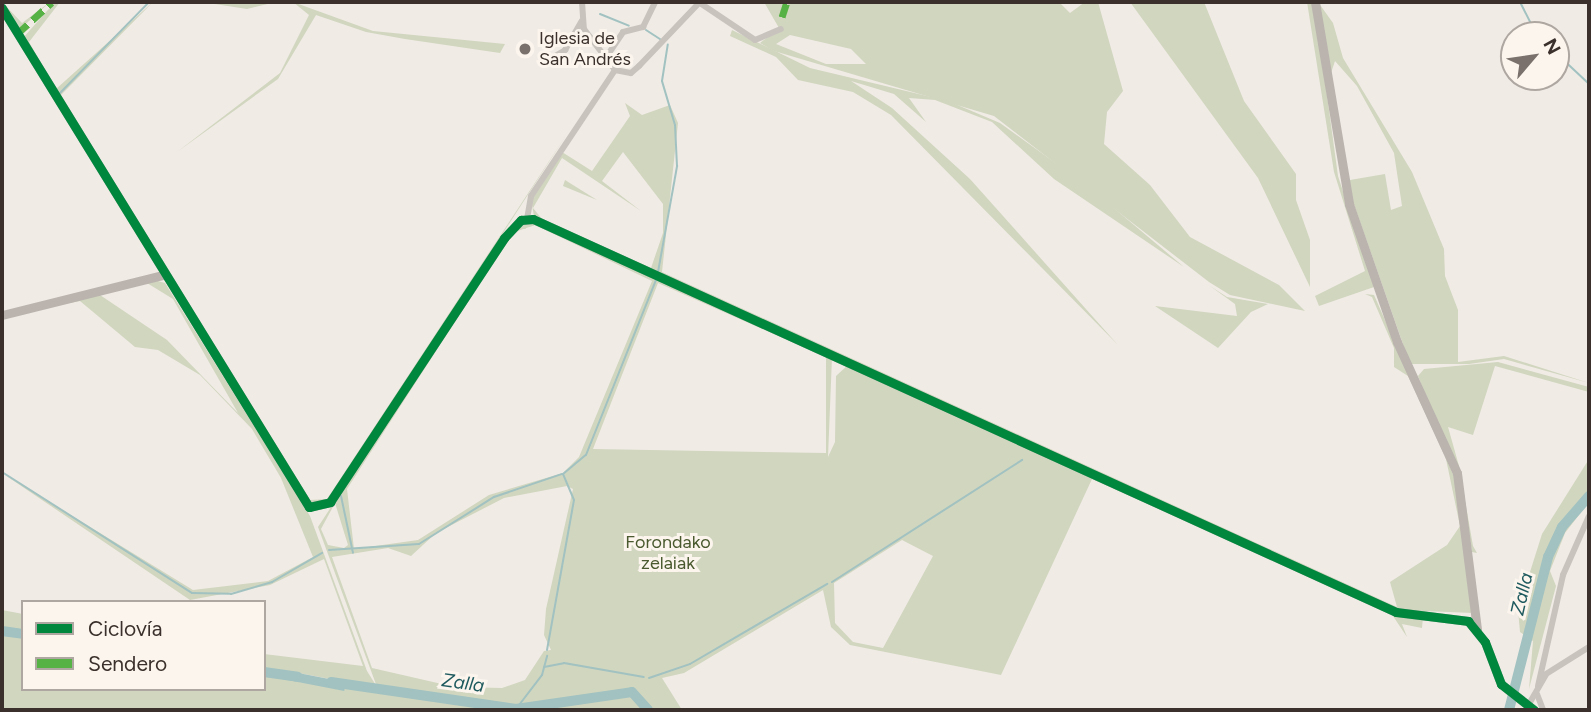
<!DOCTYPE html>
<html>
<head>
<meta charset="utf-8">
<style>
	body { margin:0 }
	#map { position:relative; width:1591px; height:712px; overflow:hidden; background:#f0ebe5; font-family:Figtree,sans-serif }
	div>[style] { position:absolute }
	.green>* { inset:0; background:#d1d6bf }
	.water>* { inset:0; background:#a1c2c1; transform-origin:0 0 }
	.stream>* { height:2px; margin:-1px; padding:0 1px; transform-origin:1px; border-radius:1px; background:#a1c2c1 }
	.river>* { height:10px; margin:-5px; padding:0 5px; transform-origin:5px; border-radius:5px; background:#a1c2c1 }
	.street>* { height:6px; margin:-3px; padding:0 3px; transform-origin:3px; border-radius:3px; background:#c9c3be }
	.secondary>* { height:9px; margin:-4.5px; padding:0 4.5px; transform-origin:4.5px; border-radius:4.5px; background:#bab3ae }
	.quiet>* { height:7px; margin-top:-3.5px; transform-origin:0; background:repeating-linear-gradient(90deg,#57b246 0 14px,transparent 0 21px) }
	.cycleway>* { height:9px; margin:-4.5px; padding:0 4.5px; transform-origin:4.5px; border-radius:4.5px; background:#00873e }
	.dots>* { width:19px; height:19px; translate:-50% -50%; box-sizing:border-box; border:4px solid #fbf5ee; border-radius:50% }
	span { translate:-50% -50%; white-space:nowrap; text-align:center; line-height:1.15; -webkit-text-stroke:6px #fbf5ee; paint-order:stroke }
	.poi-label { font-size:18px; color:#3b302b }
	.left { translate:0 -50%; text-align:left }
	.park-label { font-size:18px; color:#4a5a2e }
	.water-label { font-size:19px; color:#1f5a5e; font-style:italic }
	.frame { position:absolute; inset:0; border:4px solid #3b302b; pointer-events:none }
	.legend { position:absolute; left:21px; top:600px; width:245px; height:91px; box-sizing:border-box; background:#fbf5ee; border:2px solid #aea6a0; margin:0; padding:9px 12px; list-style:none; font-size:21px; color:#3b302b }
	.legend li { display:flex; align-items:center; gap:14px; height:35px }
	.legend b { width:35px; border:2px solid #aea6a0 }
	.north { position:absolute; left:1500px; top:21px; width:70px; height:70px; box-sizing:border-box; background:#fbf5ee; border:2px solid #aea6a0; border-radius:50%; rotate:61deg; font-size:19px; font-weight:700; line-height:28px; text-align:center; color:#3b302b }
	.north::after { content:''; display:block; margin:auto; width:24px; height:32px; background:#7a716c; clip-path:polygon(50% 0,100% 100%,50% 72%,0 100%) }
</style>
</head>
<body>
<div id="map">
	<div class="green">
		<div style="clip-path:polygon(2px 2px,22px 23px,50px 2px,19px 30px)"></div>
		<div style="clip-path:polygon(55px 2px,60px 2px,29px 42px,56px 89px,153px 2px,60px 96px,310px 500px,327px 499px,567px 134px,334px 495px,319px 504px,306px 501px,23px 38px)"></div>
		<div style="clip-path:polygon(202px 2px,276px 2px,247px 9px)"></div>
		<div style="clip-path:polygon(293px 2px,373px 31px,505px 44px,500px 53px,405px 39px,366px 32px,316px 15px,278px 79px,177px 152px,280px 73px,309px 15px)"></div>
		<div style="clip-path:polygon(evenodd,764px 2px,1059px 2px,1070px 13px,1085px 2px,1098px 2px,1123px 91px,1107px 112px,1104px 144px,1150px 185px,1190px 237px,1279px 285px,1305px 311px,1230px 295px,1209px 282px,994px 116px,774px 51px,760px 43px,779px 28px,764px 2px,790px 35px,851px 49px,866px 64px,826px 64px,776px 44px,790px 35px)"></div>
		<div style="clip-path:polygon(1130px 2px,1204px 2px,1244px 101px,1296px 174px,1296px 200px,1310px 240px,1310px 287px,1258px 178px)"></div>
		<div style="clip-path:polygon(1307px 2px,1313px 2px,1316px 15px,1338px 176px,1374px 287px,1319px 306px,1315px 296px,1365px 271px,1334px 172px)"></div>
		<div style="clip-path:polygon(evenodd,1318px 2px,1333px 23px,1343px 58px,1412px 172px,1444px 249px,1445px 276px,1458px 310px,1458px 362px,1504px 356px,1589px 383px,1504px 359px,1469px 364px,1410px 364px,1344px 176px,1318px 2px,1335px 61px,1357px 86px,1394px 153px,1402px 206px,1391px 210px,1385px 174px,1350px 180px,1344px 169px,1330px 76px,1335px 61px)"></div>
		<div style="clip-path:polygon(732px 30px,810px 68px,948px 101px,1000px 123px,1090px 188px,1184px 267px,1054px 179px,992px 122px,935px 100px,909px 98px,926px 122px,894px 94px,851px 81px,892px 108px,970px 179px,1118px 345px,891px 115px,853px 92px,798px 80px,776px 57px,730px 36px)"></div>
		<div style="clip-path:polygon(evenodd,625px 103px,642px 115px,670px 105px,678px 123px,662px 272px,1397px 607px,1390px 582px,1447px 545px,1460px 526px,1446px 459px,1408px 376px,1394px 367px,1394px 348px,1372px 297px,1365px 294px,1374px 295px,1456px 481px,1473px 613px,1399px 610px,534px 216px,531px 200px,562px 152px,592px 171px,630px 116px,625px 103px,623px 152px,663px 204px,663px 233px,651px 268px,542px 219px,533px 208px,562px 158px,641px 211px,602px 181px,623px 152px)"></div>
		<div style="clip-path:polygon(565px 180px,597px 200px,563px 186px)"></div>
		<div style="clip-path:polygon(evenodd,529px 222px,832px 357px,828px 457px,835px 442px,836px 376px,848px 365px,1395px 614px,1423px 617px,1422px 628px,1402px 624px,1407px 637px,1391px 613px,1092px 479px,1001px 675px,850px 645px,831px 627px,823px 590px,684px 673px,662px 678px,682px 710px,2px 710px,2px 610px,23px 614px,23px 689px,264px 689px,264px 654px,363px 666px,324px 559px,270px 585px,190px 600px,2px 473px,193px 590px,268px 581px,313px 557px,281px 478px,252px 429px,200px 375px,158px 350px,135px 347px,80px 301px,2px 316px,154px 280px,165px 283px,310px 516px,367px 671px,377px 687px,318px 527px,513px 229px,529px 222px,535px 225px,652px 281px,579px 457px,563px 473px,489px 495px,418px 540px,354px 549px,347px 489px,512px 233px,535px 225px,529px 222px,147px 283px,173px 299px,238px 413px,167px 340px,100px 295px,147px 283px,529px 222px,658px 283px,826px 357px,826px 453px,593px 449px,658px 283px,529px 222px,567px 486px,573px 489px,546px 609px,544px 635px,551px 650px,544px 651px,525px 680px,502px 688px,455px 687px,372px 668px,332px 557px,388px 548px,411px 556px,436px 533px,504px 498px,567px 486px,529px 222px,335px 503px,348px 545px,344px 548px,328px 545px,321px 529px,335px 503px,529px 222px,902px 540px,933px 556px,883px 648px,853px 642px,835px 623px,834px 583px,902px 540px,529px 222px,288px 671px,346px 682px,345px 689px,285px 679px,288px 671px)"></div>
		<div style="clip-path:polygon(1210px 286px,1227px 297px,1268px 304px,1251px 312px,1218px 348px,1155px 306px,1237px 316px,1235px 304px)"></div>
		<div style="clip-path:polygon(1498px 362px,1589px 387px,1589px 392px,1495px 366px,1473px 435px,1448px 427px,1459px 466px,1473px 546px,1477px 553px,1472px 552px,1462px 487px,1418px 376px,1424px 369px)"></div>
		<div style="clip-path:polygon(1589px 459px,1589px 502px,1565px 533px,1550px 571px,1556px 586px,1529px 689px,1533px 641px,1520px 632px,1518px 610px,1542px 534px)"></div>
	</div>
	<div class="water">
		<div style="left:288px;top:671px;width:59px;height:9px;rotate:11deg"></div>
	</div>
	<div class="stream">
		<div style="left:1520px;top:2px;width:37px;rotate:63deg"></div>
		<div style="left:600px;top:14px;width:31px;rotate:22deg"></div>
		<div style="left:646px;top:30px;width:17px;rotate:33deg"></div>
		<div style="left:1556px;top:53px;width:45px;rotate:43.2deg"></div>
		<div style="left:59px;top:94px;width:129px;rotate:-45.6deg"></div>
		<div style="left:658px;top:272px;width:108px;rotate:-79.8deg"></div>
		<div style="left:677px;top:166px;width:41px;rotate:-92.8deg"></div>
		<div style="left:675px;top:125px;width:46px;rotate:-106.5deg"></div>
		<div style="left:662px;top:81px;width:37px;rotate:-81deg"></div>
		<div style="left:2px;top:472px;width:225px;rotate:32.5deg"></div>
		<div style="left:192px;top:593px;width:39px;rotate:1deg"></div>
		<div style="left:231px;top:594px;width:43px;rotate:-16.3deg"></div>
		<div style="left:272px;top:582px;width:58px;rotate:-30.1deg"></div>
		<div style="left:341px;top:496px;width:58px;rotate:78.1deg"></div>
		<div style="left:329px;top:550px;width:90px;rotate:-3.8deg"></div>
		<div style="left:419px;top:544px;width:89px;rotate:-32.1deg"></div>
		<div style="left:494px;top:497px;width:72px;rotate:-18.7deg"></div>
		<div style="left:832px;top:582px;width:226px;rotate:-32.7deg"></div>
		<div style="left:547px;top:650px;width:152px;rotate:-79.8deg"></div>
		<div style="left:574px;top:500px;width:28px;rotate:-113deg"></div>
		<div style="left:563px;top:474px;width:30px;rotate:-40deg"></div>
		<div style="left:586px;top:455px;width:188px;rotate:-68.2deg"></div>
		<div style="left:544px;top:667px;width:20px;rotate:-11deg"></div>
		<div style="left:564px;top:663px;width:81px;rotate:9.9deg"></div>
		<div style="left:649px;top:678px;width:43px;rotate:-18.9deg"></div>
		<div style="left:690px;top:664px;width:159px;rotate:-30.3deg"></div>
		<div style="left:516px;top:709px;width:43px;rotate:-52.6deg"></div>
		<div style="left:542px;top:675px;width:20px;rotate:-75deg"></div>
	</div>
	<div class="river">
		<div style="left:2px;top:631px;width:21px;rotate:8deg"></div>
		<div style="left:264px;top:672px;width:34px;rotate:8deg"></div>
		<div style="left:331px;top:682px;width:187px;rotate:8.3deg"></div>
		<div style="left:516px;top:709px;width:117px;rotate:-8.3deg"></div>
		<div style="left:632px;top:692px;width:24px;rotate:48deg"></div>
		<div style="left:1509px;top:710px;width:158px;rotate:-75.7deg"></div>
		<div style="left:1548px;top:557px;width:33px;rotate:-65deg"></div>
		<div style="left:1562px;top:527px;width:41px;rotate:-48.9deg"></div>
	</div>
	<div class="street">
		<div style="left:582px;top:2px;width:27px;rotate:86deg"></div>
		<div style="left:584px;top:29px;width:51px;rotate:52.9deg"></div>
		<div style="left:700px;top:3px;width:66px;rotate:33.9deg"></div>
		<div style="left:755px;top:40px;width:28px;rotate:-23deg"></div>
		<div style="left:609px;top:53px;width:25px;rotate:-56deg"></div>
		<div style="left:623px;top:32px;width:21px;rotate:-14deg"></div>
		<div style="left:643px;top:27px;width:28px;rotate:-64deg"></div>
		<div style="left:548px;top:60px;width:20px;rotate:-30deg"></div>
		<div style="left:565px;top:50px;width:34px;rotate:-60deg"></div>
		<div style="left:527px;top:219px;width:23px;rotate:-80deg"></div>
		<div style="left:531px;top:196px;width:151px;rotate:-56.3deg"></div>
		<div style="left:615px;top:70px;width:16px;rotate:11deg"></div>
		<div style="left:631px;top:73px;width:11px;rotate:-41deg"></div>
		<div style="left:639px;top:66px;width:88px;rotate:-46.4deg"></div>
		<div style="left:1538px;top:686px;width:114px;rotate:-77.3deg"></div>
		<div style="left:1563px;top:575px;width:64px;rotate:-66.2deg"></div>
		<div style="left:1537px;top:694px;width:17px;rotate:69deg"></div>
		<div style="left:1529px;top:704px;width:34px;rotate:-60deg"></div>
		<div style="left:1546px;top:674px;width:51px;rotate:-32.1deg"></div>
	</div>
	<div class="secondary">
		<div style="left:1315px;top:2px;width:205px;rotate:80.4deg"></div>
		<div style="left:1349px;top:204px;width:146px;rotate:70.8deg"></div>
		<div style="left:1397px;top:342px;width:144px;rotate:65.4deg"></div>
		<div style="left:1457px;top:473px;width:158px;rotate:82.7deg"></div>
		<div style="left:2px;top:8px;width:586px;rotate:58.4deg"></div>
		<div style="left:309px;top:507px;width:22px;rotate:-13deg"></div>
		<div style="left:330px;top:502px;width:316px;rotate:-56.6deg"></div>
		<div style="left:504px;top:238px;width:25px;rotate:-47deg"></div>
		<div style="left:521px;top:220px;width:12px;rotate:-5deg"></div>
		<div style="left:533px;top:219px;width:948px;rotate:24.48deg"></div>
		<div style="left:1396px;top:612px;width:73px;rotate:7.1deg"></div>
		<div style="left:1468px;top:621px;width:27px;rotate:51deg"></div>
		<div style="left:1485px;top:642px;width:45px;rotate:69.1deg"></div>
		<div style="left:1501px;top:684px;width:42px;rotate:38.2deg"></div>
		<div style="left:2px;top:315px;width:166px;rotate:-14deg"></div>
	</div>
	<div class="quiet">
		<div style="left:782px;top:17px;width:16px;rotate:-72deg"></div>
		<div style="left:17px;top:34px;width:47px;rotate:-42.4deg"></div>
	</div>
	<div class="cycleway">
		<div style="left:2px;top:8px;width:586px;rotate:58.4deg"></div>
		<div style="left:309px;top:507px;width:22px;rotate:-13deg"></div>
		<div style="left:330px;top:502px;width:316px;rotate:-56.6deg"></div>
		<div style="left:504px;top:238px;width:25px;rotate:-47deg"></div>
		<div style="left:521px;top:220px;width:12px;rotate:-5deg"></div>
		<div style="left:533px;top:219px;width:948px;rotate:24.48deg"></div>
		<div style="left:1396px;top:612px;width:73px;rotate:7.1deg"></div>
		<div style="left:1468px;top:621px;width:27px;rotate:51deg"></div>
		<div style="left:1485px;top:642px;width:45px;rotate:69.1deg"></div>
		<div style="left:1501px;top:684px;width:42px;rotate:38.2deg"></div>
	</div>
	<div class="dots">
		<div style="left:525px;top:49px;background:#7a716c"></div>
	</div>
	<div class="poi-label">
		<span class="left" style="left:539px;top:49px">Iglesia de<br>San Andrés</span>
	</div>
	<div class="park-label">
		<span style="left:668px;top:553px">Forondako<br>zelaiak</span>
	</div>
	<div class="water-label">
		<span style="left:1522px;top:594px;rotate:-77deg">Zalla</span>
		<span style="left:463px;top:683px;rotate:8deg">Zalla</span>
	</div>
	<div class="frame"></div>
	<ul class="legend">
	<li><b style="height:9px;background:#00873e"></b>Ciclovía</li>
	<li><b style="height:9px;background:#57b246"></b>Sendero</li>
	</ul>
	<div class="north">N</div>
</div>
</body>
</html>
